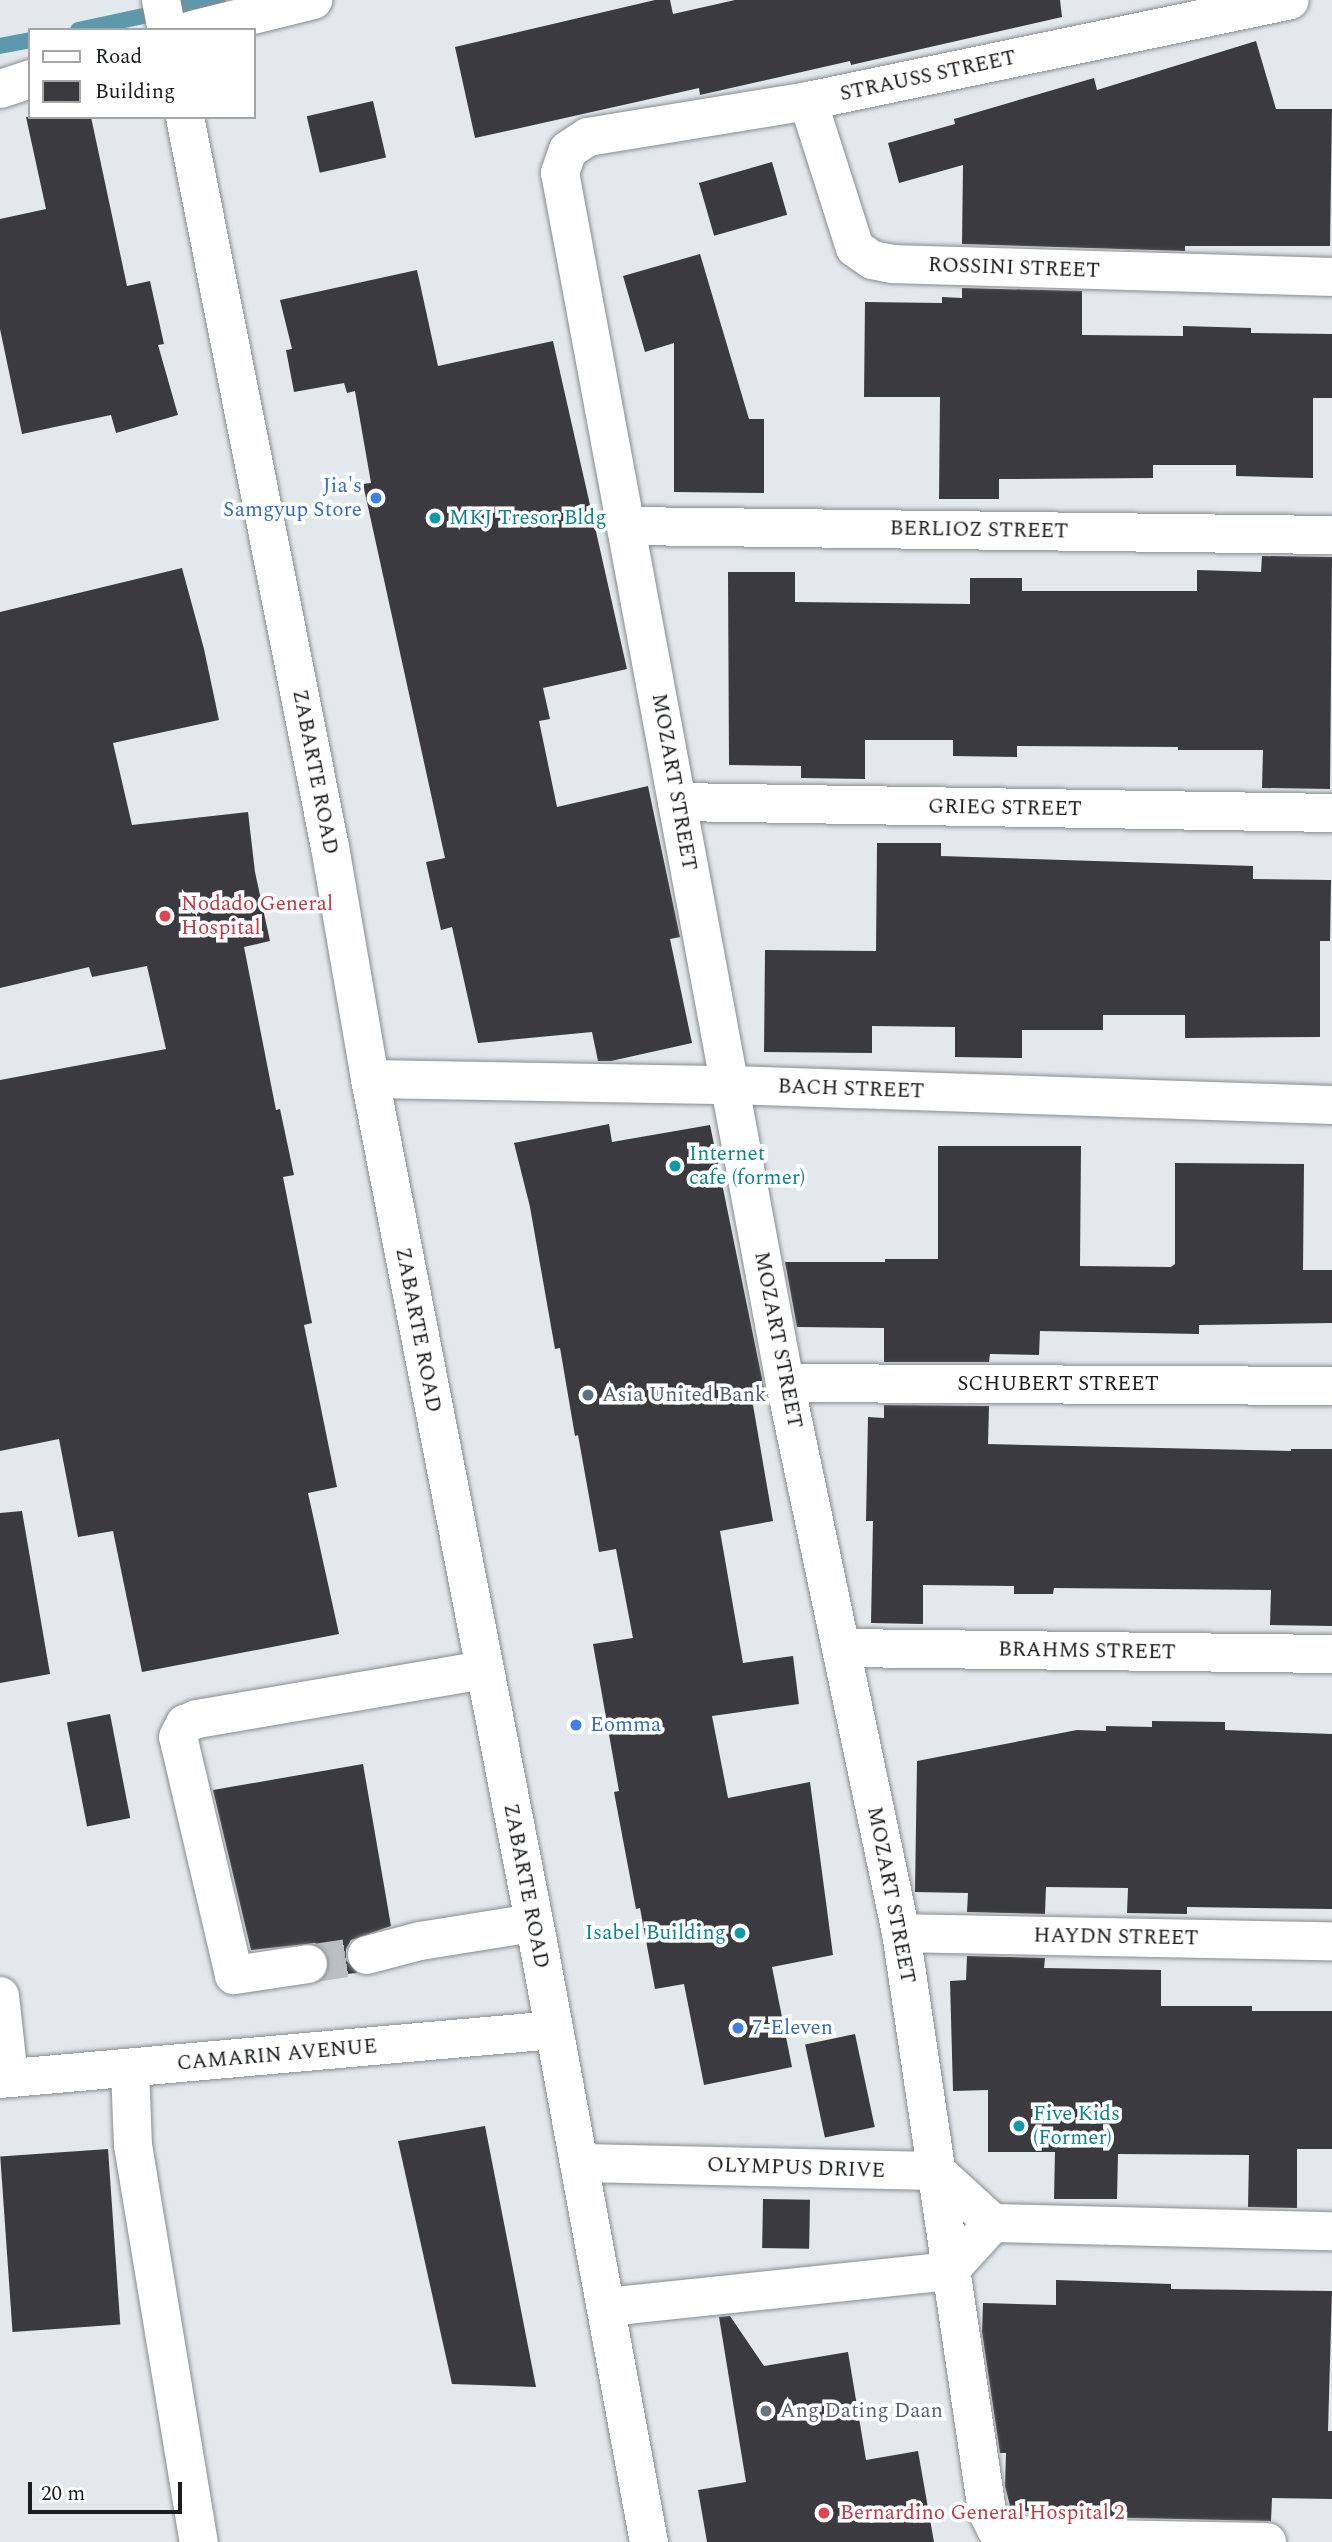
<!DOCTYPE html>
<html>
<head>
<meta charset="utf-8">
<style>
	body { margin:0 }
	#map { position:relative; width:1332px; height:2542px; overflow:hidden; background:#e3e8ec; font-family:Spectral,serif }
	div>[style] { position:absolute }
	.stream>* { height:16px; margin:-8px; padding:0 8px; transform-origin:8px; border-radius:8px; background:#5e98ad }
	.building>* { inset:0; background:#3b3a3e; transform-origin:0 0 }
	.minor-tunnel>* { height:38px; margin-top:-19px; transform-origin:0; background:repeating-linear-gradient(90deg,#bbbfc3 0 38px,transparent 0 57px) }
	.roads { filter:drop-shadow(0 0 2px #878c8f) drop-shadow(0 0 2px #878c8f) }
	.minor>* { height:38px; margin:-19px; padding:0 19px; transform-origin:19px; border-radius:19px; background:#fff }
	.major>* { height:38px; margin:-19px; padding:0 19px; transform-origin:19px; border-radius:19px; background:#fff }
	.dots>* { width:19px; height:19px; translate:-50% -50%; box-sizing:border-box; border:4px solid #fff; border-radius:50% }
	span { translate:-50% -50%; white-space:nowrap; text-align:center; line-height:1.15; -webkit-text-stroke:7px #fff; paint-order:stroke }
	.street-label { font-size:21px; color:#1b1d1e }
	.shop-label { font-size:21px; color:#366cbe }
	.right { translate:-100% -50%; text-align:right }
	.left { translate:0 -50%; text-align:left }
	.culture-label { font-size:21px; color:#0d838f }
	.health-label { font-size:21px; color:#be3a42 }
	.service-label { font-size:21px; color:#4e5e75 }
	.worship-label { font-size:21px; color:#5b616d }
	.legend { position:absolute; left:28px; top:28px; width:228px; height:91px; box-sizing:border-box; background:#fff; border:2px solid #a4a5a5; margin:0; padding:9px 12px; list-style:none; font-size:21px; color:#1b1d1e }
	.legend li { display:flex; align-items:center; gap:14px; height:35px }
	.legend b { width:35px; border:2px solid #a4a5a5 }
	.scale { position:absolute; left:28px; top:2482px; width:154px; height:32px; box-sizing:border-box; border:4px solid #1b1d1e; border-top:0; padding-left:9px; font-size:21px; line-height:24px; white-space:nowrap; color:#1b1d1e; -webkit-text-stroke:5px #fff; paint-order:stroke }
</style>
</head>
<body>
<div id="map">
	<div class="stream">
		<div style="left:78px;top:30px;width:143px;rotate:-12.1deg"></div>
		<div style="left:0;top:46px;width:31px;rotate:-11deg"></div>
	</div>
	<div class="building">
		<div style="clip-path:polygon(655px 0,670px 0,673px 14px,735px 0,1060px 0,1062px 17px,851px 65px,850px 61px,700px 95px,699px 88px,475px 138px,455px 47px)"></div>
		<div style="clip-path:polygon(1256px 41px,1276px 109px,1332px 109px,1330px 246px,1185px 246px,1185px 251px,962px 244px,963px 165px,899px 183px,888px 143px,955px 124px,954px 119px,1094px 78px,1097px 90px)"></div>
		<div style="left:373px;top:101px;width:58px;height:68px;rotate:77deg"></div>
		<div style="clip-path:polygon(26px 117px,91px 117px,127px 286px,150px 281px,164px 344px,158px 345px,178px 415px,116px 433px,111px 415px,22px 434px,0 329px,0 219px,46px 209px)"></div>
		<div style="left:772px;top:162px;width:55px;height:76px;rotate:74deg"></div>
		<div style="clip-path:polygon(700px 254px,749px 419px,764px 419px,764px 493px,674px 492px,674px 343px,645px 352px,623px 276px)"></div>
		<div style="clip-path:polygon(417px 270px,438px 366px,553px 341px,627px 669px,543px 688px,550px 719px,539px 721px,557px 807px,648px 786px,680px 937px,670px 939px,692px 1043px,611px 1061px,598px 1061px,592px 1032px,478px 1043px,452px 927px,441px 930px,426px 862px,445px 858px,363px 484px,371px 483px,355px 391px,347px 393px,344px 383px,294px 392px,286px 350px,292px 349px,280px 300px)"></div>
		<div style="clip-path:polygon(962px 288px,1082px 291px,1082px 335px,1183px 336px,1183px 326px,1251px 328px,1251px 333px,1332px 334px,1332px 398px,1313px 398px,1313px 478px,1236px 476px,1236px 465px,1153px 465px,1153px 478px,999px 479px,999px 499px,939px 499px,940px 397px,864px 397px,865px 302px,942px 303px,942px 297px,962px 298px)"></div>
		<div style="clip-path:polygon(1262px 556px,1332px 557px,1330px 789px,1262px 788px,1263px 750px,1178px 750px,1178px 747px,1017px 746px,1017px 757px,953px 756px,953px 740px,865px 740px,865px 779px,801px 778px,801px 766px,729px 765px,728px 572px,795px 572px,795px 602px,970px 604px,970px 578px,1022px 578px,1022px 591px,1197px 591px,1197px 570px,1261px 572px)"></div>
		<div style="clip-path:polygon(182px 568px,204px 649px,219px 720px,113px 743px,132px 825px,248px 812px,255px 872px,270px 941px,244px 947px,276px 1110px,280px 1109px,294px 1175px,283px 1177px,312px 1323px,304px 1325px,337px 1487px,308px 1493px,339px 1634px,142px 1672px,113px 1531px,78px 1537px,59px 1439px,0 1451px,0 1080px,166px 1049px,147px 966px,92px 977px,89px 967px,0 988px,0 612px)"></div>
		<div style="clip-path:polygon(877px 843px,941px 843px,941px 856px,1253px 866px,1253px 879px,1331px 880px,1330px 941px,1320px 941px,1320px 1037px,1185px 1038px,1185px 1015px,1103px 1015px,1103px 1030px,1022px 1030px,1022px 1058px,955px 1057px,955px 1027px,872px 1026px,872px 1053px,764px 1052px,765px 950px,876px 951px)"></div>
		<div style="clip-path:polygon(609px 1124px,612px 1142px,710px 1125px,767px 1403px,753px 1405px,773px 1521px,720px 1531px,743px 1663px,793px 1656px,799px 1704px,712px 1716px,728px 1798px,810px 1782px,833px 1955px,772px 1967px,792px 2067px,704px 2085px,684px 1984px,655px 1989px,640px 1908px,636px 1909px,614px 1792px,619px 1791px,593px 1644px,633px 1638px,616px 1549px,599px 1552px,578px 1435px,575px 1436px,560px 1348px,555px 1349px,530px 1207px,514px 1143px)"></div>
		<div style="clip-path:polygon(938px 1146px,1081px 1146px,1080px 1266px,1171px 1267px,1175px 1264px,1175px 1163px,1304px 1164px,1303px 1270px,1332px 1270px,1332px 1323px,1199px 1325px,1199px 1334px,1040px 1331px,1039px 1355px,990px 1354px,989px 1362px,884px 1362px,884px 1328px,797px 1327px,785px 1262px,885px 1262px,885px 1259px,938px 1259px)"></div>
		<div style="clip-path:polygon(884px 1405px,989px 1406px,988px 1444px,1291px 1451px,1291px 1449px,1332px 1449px,1332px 1626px,1270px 1625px,1271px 1590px,1054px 1588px,1053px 1594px,1014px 1594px,1014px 1586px,923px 1585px,923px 1624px,871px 1623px,873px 1521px,866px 1521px,868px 1417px,884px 1418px)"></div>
		<div style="clip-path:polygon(22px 1511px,50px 1674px,0 1683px,0 1513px)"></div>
		<div style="left:110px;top:1714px;width:106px;height:44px;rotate:79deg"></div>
		<div style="clip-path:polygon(1152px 1721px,1225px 1722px,1225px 1730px,1332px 1734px,1332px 1909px,1187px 1907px,1187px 1914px,1127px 1913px,1128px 1888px,1046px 1887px,1045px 1914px,967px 1912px,968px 1893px,915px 1892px,917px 1761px,1077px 1730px,1106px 1731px,1106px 1726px,1152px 1727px)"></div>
		<div style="clip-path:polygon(363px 1764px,391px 1926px,351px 1940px,346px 1949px,346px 1960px,357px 1973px,326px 1976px,329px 1960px,325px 1950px,315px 1943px,251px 1950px,213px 1790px)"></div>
		<div style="clip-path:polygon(967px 1956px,1045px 1958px,1044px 1968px,1161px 1970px,1161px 2006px,1252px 2006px,1252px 2011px,1332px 2011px,1332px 2149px,1297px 2149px,1297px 2208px,1248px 2207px,1249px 2155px,1118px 2154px,1117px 2199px,1054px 2199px,1055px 2152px,988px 2152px,988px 2090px,953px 2091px,950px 1981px,966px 1980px)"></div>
		<div style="left:855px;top:2034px;width:95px;height:51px;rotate:78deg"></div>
		<div style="clip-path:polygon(485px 2126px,536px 2387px,452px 2384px,398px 2141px)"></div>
		<div style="left:108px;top:2149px;width:176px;height:108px;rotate:86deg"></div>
		<div style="left:763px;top:2199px;width:47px;height:49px;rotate:1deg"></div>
		<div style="clip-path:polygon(1056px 2280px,1171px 2284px,1171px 2289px,1332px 2291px,1328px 2431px,1332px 2431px,1332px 2499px,1272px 2498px,1271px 2521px,1038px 2516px,1038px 2512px,1011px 2510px,1005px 2486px,1006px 2453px,1000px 2453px,982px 2332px,983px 2303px,1056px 2305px)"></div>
		<div style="clip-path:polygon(730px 2316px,764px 2366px,848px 2352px,866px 2460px,918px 2451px,934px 2542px,707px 2542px,698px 2490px,746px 2482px,719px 2317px)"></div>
	</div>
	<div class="minor-tunnel">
		<div style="left:308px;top:1964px;width:60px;rotate:-8.7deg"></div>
	</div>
	<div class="roads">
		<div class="minor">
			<div style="left:192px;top:30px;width:125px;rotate:-13.9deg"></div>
			<div style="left:0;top:89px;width:32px;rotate:-18deg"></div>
			<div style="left:808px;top:101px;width:154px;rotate:72.3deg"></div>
			<div style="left:855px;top:248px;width:21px;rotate:35deg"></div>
			<div style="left:872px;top:260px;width:21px;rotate:11deg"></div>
			<div style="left:893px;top:264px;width:439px;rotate:1.7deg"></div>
			<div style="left:626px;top:526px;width:706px;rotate:0.73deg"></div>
			<div style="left:677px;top:802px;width:655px;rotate:0.96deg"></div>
			<div style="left:370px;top:1079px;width:360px;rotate:1deg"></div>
			<div style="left:730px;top:1085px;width:602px;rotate:1.9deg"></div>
			<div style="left:785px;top:1383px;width:547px;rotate:0.31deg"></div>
			<div style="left:842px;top:1648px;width:490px;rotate:0.7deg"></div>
			<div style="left:901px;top:1933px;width:431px;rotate:1.1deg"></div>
			<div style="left:367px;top:1955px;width:55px;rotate:-14.8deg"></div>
			<div style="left:420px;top:1941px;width:114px;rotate:-9.1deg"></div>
			<div style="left:308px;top:1964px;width:75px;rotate:171.5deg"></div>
			<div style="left:234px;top:1975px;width:244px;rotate:-103.2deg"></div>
			<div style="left:178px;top:1737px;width:15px;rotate:-62deg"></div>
			<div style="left:185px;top:1724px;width:13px;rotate:-23deg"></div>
			<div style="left:197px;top:1719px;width:291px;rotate:-9.7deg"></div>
			<div style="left:0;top:1996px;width:82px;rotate:83.7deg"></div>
			<div style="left:130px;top:2068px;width:77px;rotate:87.8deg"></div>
			<div style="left:133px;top:2145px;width:402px;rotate:80.6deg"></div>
			<div style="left:0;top:2079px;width:556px;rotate:-5.05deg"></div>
			<div style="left:580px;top:2163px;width:356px;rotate:1.3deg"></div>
			<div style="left:936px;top:2171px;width:77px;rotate:42.4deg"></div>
			<div style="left:993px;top:2223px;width:339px;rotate:1.4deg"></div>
			<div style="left:607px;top:2307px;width:344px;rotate:-6deg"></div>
			<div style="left:949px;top:2271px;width:65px;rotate:-47.5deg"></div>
			<div style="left:1267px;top:2542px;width:238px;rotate:-179deg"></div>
			<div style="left:1029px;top:2538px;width:34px;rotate:-165deg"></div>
			<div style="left:996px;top:2529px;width:20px;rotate:-117deg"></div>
			<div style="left:987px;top:2511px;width:584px;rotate:-98.46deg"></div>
			<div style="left:901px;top:1933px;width:562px;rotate:-101.91deg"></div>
			<div style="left:785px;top:1383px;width:1231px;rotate:-100.53deg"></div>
			<div style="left:560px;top:173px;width:24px;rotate:-71deg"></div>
			<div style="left:568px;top:150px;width:24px;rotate:-33deg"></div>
			<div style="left:588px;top:137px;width:223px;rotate:-9.3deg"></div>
			<div style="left:808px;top:101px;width:492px;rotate:-11.8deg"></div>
		</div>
		<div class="major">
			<div style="left:161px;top:0;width:31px;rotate:79deg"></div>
			<div style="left:185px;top:117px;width:744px;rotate:78.77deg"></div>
			<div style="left:330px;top:847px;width:235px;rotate:80.2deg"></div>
			<div style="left:370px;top:1079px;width:884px;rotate:78.98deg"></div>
			<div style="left:539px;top:1947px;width:605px;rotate:79.53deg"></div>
		</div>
	</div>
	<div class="dots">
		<div style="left:376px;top:498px;background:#3f7fe0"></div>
		<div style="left:435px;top:518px;background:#0f9aa8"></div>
		<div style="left:165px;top:916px;background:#e0444e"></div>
		<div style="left:675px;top:1166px;background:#0f9aa8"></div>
		<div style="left:588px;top:1395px;background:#5c6f8a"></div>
		<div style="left:576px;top:1725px;background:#3f7fe0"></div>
		<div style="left:740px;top:1933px;background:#0f9aa8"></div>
		<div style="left:738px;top:2028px;background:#3f7fe0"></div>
		<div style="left:1019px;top:2126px;background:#0f9aa8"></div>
		<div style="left:766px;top:2411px;background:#6b7280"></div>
		<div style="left:824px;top:2513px;background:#e0444e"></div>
	</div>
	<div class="street-label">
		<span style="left:928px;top:76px;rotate:-12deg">STRAUSS STREET</span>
		<span style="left:1014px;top:268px;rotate:2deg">ROSSINI STREET</span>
		<span style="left:979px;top:530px;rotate:1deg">BERLIOZ STREET</span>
		<span style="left:315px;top:772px;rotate:79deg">ZABARTE ROAD</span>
		<span style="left:674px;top:782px;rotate:80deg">MOZART STREET</span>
		<span style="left:1005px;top:808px;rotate:1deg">GRIEG STREET</span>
		<span style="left:851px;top:1089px;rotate:2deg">BACH STREET</span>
		<span style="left:418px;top:1330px;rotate:79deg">ZABARTE ROAD</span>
		<span style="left:778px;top:1340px;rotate:79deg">MOZART STREET</span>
		<span style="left:1058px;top:1384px">SCHUBERT STREET</span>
		<span style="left:1087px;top:1651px;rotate:1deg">BRAHMS STREET</span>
		<span style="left:526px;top:1886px;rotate:79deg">ZABARTE ROAD</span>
		<span style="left:891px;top:1895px;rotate:79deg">MOZART STREET</span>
		<span style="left:1116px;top:1937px;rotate:1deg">HAYDN STREET</span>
		<span style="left:277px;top:2055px;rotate:-5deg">CAMARIN AVENUE</span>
		<span style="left:796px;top:2168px;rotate:2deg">OLYMPUS DRIVE</span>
	</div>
	<div class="shop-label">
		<span class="right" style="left:362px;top:498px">Jia's<br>Samgyup Store</span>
		<span class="left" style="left:590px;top:1725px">Eomma</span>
		<span class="left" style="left:752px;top:2028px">7-Eleven</span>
	</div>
	<div class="culture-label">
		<span class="left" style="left:449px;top:518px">MKJ Tresor Bldg</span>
		<span class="left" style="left:689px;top:1166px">Internet<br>cafe (former)</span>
		<span class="right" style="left:726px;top:1933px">Isabel Building</span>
		<span class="left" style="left:1033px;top:2126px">Five Kids<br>(Former)</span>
	</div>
	<div class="health-label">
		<span class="left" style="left:181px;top:916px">Nodado General<br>Hospital</span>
		<span class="left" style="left:840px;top:2513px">Bernardino General Hospital 2</span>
	</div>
	<div class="service-label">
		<span class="left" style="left:602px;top:1395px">Asia United Bank</span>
	</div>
	<div class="worship-label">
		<span class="left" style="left:780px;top:2411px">Ang Dating Daan</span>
	</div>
	<ul class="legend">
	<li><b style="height:9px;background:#fff"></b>Road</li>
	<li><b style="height:19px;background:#3b3a3e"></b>Building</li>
	</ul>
	<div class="scale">20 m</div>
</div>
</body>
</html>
